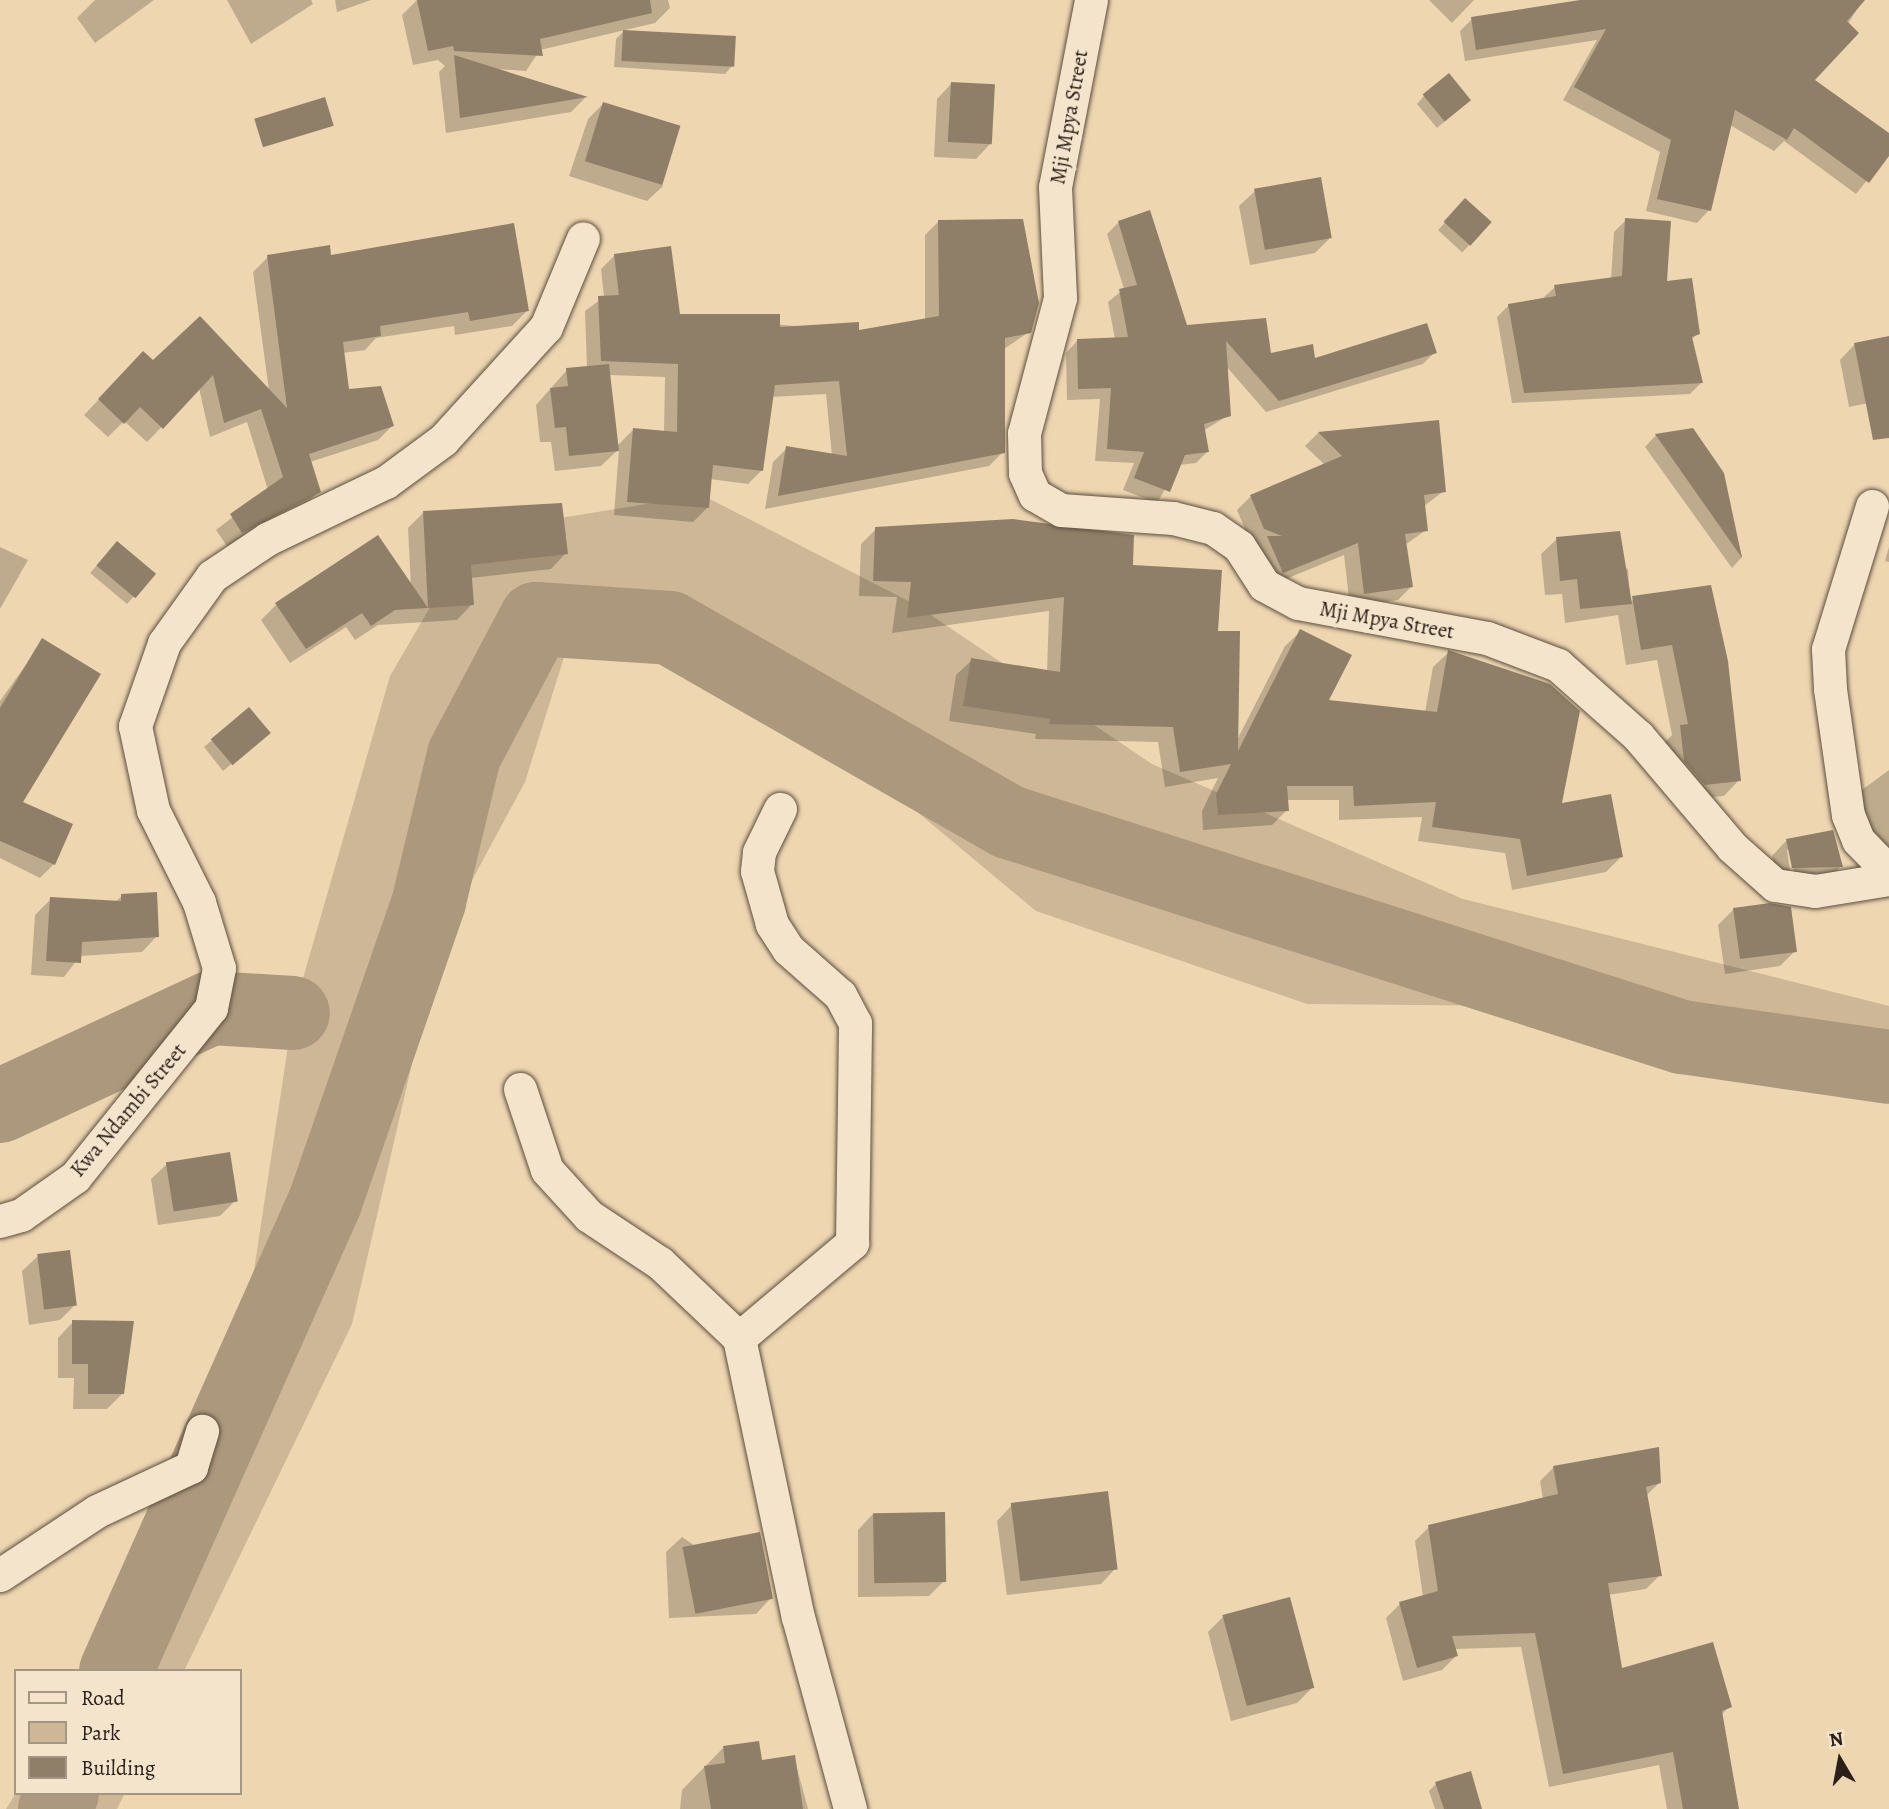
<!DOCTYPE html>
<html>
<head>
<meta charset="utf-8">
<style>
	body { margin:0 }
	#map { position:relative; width:1889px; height:1809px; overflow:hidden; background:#eed6b1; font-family:Alegreya,serif }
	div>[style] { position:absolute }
	.green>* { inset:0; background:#cdb797 }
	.shadow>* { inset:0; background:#0003; transform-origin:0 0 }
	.river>* { height:74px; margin:-37px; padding:0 37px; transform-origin:37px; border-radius:37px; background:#ac987d }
	.building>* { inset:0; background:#907f68; transform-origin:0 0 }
	.roads { filter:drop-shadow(0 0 2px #5c4e3f) drop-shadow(0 0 2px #5c4e3f) }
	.street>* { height:33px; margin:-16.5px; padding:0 16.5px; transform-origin:16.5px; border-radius:16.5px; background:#f4e4cc }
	span { translate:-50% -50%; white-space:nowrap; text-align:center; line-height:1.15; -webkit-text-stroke:7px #f4e4cc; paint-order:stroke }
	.street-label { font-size:21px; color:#2b2019 }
	.legend { position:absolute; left:14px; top:1669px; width:228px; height:126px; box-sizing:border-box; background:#f4e4cc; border:2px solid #a49684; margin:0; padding:9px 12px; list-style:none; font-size:21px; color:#2b2019 }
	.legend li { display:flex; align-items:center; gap:14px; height:35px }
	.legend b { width:35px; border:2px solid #a49684 }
	.north { position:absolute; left:1805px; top:1725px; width:70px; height:70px; -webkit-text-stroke:5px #f4e4cc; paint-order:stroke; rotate:350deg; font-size:19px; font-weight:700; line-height:28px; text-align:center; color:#2b2019 }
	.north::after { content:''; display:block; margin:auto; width:24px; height:32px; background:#2b2019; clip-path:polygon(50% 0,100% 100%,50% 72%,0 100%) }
</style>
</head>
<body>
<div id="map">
	<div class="green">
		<div style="clip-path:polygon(702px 495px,916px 605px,1152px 764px,1463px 899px,1889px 1006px,1889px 1091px,1534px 1006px,1307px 1004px,1036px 911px,801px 715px,707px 650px,580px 606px,525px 782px,441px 938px,352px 1324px,184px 1671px,89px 1671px,228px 1442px,293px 1013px,390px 676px,474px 532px)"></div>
		<div style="clip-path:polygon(16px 1793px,125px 1793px,117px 1809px,6px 1809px)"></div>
	</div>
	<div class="shadow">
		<div style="clip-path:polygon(154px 0,95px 43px,77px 18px,95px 0)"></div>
		<div style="clip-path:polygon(227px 0,311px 0,313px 4px,251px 44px)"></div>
		<div style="clip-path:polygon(335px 0,371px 0,337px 12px)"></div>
		<div style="clip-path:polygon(417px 0,668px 0,670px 8px,655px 23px,540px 50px,526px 71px,497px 69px,585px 98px,571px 112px,446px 133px,439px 72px,445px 66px,438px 60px,413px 65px,402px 15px)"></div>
		<div style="clip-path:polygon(1429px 0,1474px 0,1452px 23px)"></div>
		<div style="clip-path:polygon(1591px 0,1863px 0,1812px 80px,1889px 135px,1889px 153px,1856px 194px,1784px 141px,1774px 151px,1730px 125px,1709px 210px,1697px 223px,1646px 211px,1660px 152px,1563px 100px,1597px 40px,1465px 61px,1460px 31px,1472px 19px)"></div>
		<div style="clip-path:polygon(623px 32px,732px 66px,725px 74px,614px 67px,616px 39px)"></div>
		<div style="clip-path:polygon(952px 83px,991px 143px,976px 159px,934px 157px,937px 99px)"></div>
		<div style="clip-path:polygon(1424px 96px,1462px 107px,1437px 128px,1417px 104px)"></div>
		<div style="clip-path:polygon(603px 104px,663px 186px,647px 201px,569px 176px,588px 119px)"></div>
		<div style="clip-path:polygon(1255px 191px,1330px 238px,1315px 253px,1250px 265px,1239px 206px)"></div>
		<div style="left:1466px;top:200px;width:33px;height:41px;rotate:43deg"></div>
		<div style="clip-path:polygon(1626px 220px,1698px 333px,1691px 340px,1701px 383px,1690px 394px,1512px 403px,1497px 317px,1509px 305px,1543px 298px,1555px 287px,1611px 279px,1614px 232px)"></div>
		<div style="clip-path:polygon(evenodd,939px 221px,1029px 332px,1004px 349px,1003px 452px,989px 466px,765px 509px,773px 462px,787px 448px,832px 456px,826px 394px,771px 397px,762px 470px,748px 484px,710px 479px,707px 508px,693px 522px,614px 515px,619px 449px,601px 466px,555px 471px,551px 442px,540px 442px,536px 405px,567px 370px,587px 368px,585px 311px,604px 297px,601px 269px,615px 255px,679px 315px,858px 332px,925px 320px,925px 235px,939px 221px,609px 375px,665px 377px,664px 432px,633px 430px,616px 447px,609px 375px)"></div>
		<div style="clip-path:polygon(1119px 222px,1186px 327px,1269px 355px,1314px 360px,1435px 352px,1423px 364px,1266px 412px,1226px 366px,1229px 415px,1203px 431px,1208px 451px,1196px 463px,1179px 465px,1157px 503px,1123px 490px,1134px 463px,1095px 461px,1100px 399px,1067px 400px,1066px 353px,1077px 341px,1115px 339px,1108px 302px,1124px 289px,1107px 234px)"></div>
		<div style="clip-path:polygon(268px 257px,330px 257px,527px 311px,512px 326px,455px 335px,454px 326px,376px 338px,365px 350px,343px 353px,348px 391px,392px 426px,378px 440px,310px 462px,319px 491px,305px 506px,227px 546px,216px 530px,268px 490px,247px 422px,210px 437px,199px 388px,147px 442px,124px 421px,108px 437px,84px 415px,129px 368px,153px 363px,200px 319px,269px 391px,253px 272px)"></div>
		<div style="clip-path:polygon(1889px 338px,1889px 399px,1849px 407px,1840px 360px,1855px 344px)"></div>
		<div style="clip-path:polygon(1437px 422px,1444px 491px,1424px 506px,1426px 530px,1405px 545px,1411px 587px,1398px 600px,1350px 607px,1344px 555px,1269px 586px,1254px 551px,1259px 546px,1251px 543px,1237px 510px,1250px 497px,1325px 465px,1305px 446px,1318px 433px)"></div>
		<div style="clip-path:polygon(1656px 435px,1722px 473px,1742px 557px,1732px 568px,1645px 447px)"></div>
		<div style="clip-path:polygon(423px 513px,566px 553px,551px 569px,471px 578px,472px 604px,457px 620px,378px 625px,355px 640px,346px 627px,290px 663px,261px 620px,277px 604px,411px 587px,408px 528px)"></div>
		<div style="clip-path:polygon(876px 529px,1131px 567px,1216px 632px,1236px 742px,1285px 646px,1301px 631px,1326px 701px,1425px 712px,1433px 667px,1449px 652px,1549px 685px,1560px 805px,1621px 857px,1606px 872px,1512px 890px,1505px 853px,1418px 841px,1422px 817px,1339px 820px,1339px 800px,1287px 800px,1287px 810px,1272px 825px,1203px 830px,1202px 811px,1218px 778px,1165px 787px,1158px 742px,1035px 739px,1036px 734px,949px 721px,956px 675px,972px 660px,1047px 672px,1049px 611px,892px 633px,897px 597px,859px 596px,861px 544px)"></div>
		<div style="clip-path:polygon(1557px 539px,1628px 569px,1630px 601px,1710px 587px,1739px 780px,1724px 796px,1689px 799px,1669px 776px,1665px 742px,1672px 735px,1657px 660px,1626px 665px,1618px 615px,1565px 623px,1562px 594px,1545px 595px,1541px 554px)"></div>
		<div style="clip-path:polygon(0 547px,28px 560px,0 609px)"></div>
		<div style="clip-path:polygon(1889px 547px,1889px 562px,1885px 561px)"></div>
		<div style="clip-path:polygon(110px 551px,154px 574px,127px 604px,90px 573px)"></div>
		<div style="clip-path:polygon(43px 641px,21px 803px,54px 864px,40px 878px,0 858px,0 701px)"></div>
		<div style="clip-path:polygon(249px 709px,261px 740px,223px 771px,204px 747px)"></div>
		<div style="clip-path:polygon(1889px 770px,1889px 859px,1851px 798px)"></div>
		<div style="clip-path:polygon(evenodd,1787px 840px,1841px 866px,1826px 882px,1777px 883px,1772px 856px,1787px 840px,1787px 850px,1790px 850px,1795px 876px,1791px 877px,1787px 850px)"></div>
		<div style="clip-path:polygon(122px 896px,157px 936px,142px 952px,80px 956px,64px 977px,31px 975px,35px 915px,51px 899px,114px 903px)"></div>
		<div style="clip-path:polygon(1733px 910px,1795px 951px,1780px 966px,1725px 974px,1718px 925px)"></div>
		<div style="clip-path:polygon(167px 1164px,236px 1200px,220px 1216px,158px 1225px,151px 1179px)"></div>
		<div style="clip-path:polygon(38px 1256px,75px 1305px,60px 1320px,29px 1325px,22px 1271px)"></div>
		<div style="clip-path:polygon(73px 1322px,123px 1393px,107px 1409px,73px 1409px,74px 1378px,58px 1378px,58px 1338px)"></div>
		<div style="clip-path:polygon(1554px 1467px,1660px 1482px,1646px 1496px,1660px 1575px,1646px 1589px,1608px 1595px,1621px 1670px,1730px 1706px,1721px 1715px,1737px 1809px,1667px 1809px,1659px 1765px,1549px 1787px,1521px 1647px,1454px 1649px,1456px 1656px,1442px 1670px,1403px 1681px,1386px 1618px,1400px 1604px,1423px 1597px,1415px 1541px,1429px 1527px,1543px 1499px,1540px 1481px)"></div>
		<div style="clip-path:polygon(1012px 1505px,1116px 1568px,1101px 1584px,1007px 1595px,997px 1521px)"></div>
		<div style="clip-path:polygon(873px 1514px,944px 1581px,929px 1596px,858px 1597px,858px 1530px)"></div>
		<div style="clip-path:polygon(682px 1537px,771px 1598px,756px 1614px,669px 1618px,666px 1552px)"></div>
		<div style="clip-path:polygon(1223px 1617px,1313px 1687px,1297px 1703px,1231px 1721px,1208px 1632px)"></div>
		<div style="clip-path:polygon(723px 1748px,760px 1762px,794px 1757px,808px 1809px,680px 1809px,682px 1790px)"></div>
		<div style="clip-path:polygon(1436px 1784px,1481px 1809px,1435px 1809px,1429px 1791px)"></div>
	</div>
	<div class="river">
		<div style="left:0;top:1106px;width:233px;rotate:-24.9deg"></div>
		<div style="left:211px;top:1008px;width:82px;rotate:3.5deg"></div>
		<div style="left:116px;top:1671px;width:513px;rotate:-65.98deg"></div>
		<div style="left:325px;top:1202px;width:318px;rotate:-70.9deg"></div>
		<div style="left:429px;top:901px;width:150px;rotate:-76.5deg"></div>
		<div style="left:464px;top:755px;width:154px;rotate:-62.1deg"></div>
		<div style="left:536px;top:619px;width:134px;rotate:3.8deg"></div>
		<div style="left:670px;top:628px;width:391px;rotate:29.8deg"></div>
		<div style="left:1009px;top:822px;width:707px;rotate:17.72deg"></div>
		<div style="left:1682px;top:1037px;width:209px;rotate:8.2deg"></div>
		<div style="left:55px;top:1809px;width:17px;rotate:-66deg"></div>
	</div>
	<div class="building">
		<div style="clip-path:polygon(417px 0,650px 0,652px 13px,540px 39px,543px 56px,454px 51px,453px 46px,428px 51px)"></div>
		<div style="clip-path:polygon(1580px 0,1865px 0,1847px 21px,1859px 33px,1815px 80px,1889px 133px,1889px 156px,1869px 183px,1794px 128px,1787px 140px,1735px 110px,1711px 211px,1657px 199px,1671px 140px,1574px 87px,1606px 29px,1476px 50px,1471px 17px)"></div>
		<div style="left:623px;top:30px;width:113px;height:31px;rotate:3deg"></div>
		<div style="clip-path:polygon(454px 55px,588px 97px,460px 118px)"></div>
		<div style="left:1449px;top:73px;width:35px;height:34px;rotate:51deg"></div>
		<div style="left:951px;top:82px;width:44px;height:60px;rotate:3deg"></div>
		<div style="left:325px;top:97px;width:30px;height:74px;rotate:73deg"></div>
		<div style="left:603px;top:102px;width:81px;height:62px;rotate:17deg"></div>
		<div style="left:1321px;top:177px;width:62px;height:68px;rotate:80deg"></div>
		<div style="left:1465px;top:198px;width:36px;height:32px;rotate:42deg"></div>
		<div style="clip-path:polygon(1150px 210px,1187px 325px,1266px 318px,1271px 353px,1313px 344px,1315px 358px,1427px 323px,1437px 353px,1279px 401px,1226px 341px,1231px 416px,1204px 424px,1209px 452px,1185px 455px,1170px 492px,1134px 478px,1144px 452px,1107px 449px,1111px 388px,1078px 389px,1077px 339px,1128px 337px,1119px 289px,1137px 285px,1118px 221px)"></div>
		<div style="clip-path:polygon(1625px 218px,1671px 221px,1667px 281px,1692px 278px,1700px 334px,1692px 337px,1703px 383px,1524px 393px,1508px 304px,1556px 296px,1554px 285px,1622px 276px)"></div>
		<div style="clip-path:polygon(1023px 219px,1039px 303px,1031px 333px,1005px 338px,1005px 453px,778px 496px,786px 446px,847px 456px,839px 381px,775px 385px,763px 471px,713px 465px,709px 508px,627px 502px,633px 428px,677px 432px,678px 364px,601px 361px,598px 296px,619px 295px,614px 254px,671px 246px,680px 314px,780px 314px,780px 327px,859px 322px,859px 330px,939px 316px,938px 220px)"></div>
		<div style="clip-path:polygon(514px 223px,529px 311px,470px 321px,468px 312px,380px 326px,381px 336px,343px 342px,349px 389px,381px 386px,394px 426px,309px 454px,321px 492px,242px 533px,230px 514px,283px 477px,261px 409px,224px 423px,213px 375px,163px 429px,140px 407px,124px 424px,98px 399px,143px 351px,153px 360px,200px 316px,287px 408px,267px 255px,330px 245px,331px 255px)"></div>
		<div style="clip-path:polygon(1889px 336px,1889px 438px,1873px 440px,1854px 343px)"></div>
		<div style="clip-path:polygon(609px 364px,619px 451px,569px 456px,566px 427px,555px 428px,550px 388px,568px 386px,566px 368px)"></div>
		<div style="clip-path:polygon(1439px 420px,1446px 492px,1424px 495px,1428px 531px,1405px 534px,1413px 587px,1364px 594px,1358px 543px,1283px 573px,1267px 536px,1282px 536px,1264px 529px,1250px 495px,1342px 456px,1318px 432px)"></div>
		<div style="clip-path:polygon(1693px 428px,1724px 473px,1742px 558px,1655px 434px)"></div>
		<div style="clip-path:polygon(562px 503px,568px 554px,471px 565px,474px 605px,428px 608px,423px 511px)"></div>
		<div style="clip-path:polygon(1013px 519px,1134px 535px,1133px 565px,1222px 570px,1218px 631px,1240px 631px,1238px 751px,1300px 629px,1352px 655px,1329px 700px,1437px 712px,1448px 650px,1550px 684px,1580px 711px,1562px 803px,1611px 794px,1623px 857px,1527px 876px,1520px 839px,1432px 827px,1436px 802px,1354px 806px,1353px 786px,1287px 786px,1289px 811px,1218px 815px,1216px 794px,1231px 764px,1180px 772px,1173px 727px,1049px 724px,1050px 719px,963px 706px,971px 658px,1060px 672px,1064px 597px,907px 618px,911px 582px,873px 581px,875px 527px)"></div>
		<div style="clip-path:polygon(1620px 531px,1632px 604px,1580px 609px,1577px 579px,1560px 581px,1556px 537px)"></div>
		<div style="clip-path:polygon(378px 535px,428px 608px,395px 610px,371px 626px,362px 613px,306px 649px,275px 603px)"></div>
		<div style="left:117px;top:541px;width:51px;height:32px;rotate:40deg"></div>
		<div style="clip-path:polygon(1711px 585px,1728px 661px,1741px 781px,1705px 785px,1684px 761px,1680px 725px,1688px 724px,1672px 645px,1641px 650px,1632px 596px)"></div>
		<div style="clip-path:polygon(42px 638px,101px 674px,23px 802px,73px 824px,55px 865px,0 841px,0 708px)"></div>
		<div style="left:249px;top:707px;width:34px;height:50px;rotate:50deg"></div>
		<div style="clip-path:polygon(1833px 830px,1843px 867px,1792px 868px,1786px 839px)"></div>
		<div style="clip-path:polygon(157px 892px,159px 937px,82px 942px,81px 963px,46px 961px,50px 897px,121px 901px,121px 894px)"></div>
		<div style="clip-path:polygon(1770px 903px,1791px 907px,1797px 952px,1740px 959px,1733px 908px)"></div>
		<div style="left:230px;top:1152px;width:50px;height:65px;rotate:81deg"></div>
		<div style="left:70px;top:1250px;width:56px;height:33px;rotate:83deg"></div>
		<div style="clip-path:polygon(72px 1320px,134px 1321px,124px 1394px,88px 1394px,88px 1364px,72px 1364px)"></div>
		<div style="clip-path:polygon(1659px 1447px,1661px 1483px,1646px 1487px,1662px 1576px,1608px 1583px,1622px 1668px,1713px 1642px,1732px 1707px,1722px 1711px,1739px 1809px,1683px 1809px,1673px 1752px,1563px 1774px,1535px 1633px,1452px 1636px,1458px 1656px,1417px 1668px,1399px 1602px,1438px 1591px,1428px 1525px,1558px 1494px,1553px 1466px)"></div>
		<div style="left:1108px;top:1491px;width:79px;height:98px;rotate:83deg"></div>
		<div style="left:945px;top:1512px;width:70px;height:72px;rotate:89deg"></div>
		<div style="left:760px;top:1532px;width:68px;height:79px;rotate:79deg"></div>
		<div style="left:1290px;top:1597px;width:94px;height:70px;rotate:75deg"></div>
		<div style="clip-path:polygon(759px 1741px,762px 1760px,795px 1755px,803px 1809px,711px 1809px,704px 1766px,725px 1763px,723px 1746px)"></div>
		<div style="clip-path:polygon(1471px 1771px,1482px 1809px,1444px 1809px,1435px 1782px)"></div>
	</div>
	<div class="roads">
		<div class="street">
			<div style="left:1091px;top:0;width:190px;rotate:100.9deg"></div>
			<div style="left:1055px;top:187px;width:111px;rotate:87.4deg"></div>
			<div style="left:1060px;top:298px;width:140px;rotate:104.9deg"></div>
			<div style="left:1024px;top:433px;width:40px;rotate:88.6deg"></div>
			<div style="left:1025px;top:473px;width:24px;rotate:66deg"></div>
			<div style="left:1035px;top:495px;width:30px;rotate:30deg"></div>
			<div style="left:1061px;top:510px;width:112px;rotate:4.1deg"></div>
			<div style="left:1173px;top:518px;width:41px;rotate:14deg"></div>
			<div style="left:1213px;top:528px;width:32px;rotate:35deg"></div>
			<div style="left:1239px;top:546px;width:46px;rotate:57.3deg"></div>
			<div style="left:1264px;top:585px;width:38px;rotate:28deg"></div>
			<div style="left:1298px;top:603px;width:192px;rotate:10.5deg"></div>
			<div style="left:1487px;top:638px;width:76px;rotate:20.8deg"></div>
			<div style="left:1558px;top:665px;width:107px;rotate:41.6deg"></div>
			<div style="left:1638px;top:736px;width:145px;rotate:49.7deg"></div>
			<div style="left:1732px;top:847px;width:57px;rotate:41.5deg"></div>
			<div style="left:1775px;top:885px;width:40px;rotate:8.5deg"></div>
			<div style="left:1815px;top:891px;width:75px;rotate:-9.2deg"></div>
			<div style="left:1872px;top:506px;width:150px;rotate:107.1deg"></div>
			<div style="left:1828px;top:649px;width:40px;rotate:87.1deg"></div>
			<div style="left:1830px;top:689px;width:127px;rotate:81.9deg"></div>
			<div style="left:1848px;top:815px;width:27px;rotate:68deg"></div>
			<div style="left:1858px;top:840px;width:45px;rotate:45.9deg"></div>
			<div style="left:520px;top:1089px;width:85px;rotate:71.6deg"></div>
			<div style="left:547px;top:1170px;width:62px;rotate:47.6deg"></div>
			<div style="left:589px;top:1216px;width:85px;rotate:33.5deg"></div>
			<div style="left:660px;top:1263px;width:109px;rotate:43.5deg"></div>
			<div style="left:739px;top:1338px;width:285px;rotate:78.1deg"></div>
			<div style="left:798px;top:1617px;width:199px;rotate:74.8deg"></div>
			<div style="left:0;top:1221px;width:22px;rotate:-16deg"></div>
			<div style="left:21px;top:1215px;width:66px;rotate:-35.1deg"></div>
			<div style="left:75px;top:1177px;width:217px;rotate:-51.2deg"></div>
			<div style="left:211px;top:1008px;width:41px;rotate:-78.7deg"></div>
			<div style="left:219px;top:968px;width:69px;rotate:-106.9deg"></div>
			<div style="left:199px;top:902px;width:103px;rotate:-116.6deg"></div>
			<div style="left:153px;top:810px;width:86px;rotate:-102.1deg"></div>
			<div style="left:135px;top:726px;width:88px;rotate:-70.7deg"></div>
			<div style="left:164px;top:643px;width:82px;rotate:-54.4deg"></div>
			<div style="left:212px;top:576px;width:66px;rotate:-33.9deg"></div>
			<div style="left:267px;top:539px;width:132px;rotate:-25.6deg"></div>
			<div style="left:386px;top:482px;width:71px;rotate:-36.4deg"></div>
			<div style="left:443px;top:440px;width:153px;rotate:-47.7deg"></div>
			<div style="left:546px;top:327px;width:96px;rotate:-67.4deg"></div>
			<div style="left:739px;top:1338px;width:148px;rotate:-40.1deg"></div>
			<div style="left:852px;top:1243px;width:220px;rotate:-89.2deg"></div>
			<div style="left:855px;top:1023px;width:32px;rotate:-118deg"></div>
			<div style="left:840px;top:995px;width:69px;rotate:-138.5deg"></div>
			<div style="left:788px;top:949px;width:30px;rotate:-123deg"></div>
			<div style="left:772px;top:924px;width:55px;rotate:-105.8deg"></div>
			<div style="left:757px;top:871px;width:19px;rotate:-84deg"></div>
			<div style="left:759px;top:852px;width:48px;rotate:-64deg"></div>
			<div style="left:0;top:1575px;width:116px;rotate:-33.4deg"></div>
			<div style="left:97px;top:1511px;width:104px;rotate:-25.1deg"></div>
			<div style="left:191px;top:1467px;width:38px;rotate:-73deg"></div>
		</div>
	</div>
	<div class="street-label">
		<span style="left:1069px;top:117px;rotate:-80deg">Mji Mpya Street</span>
		<span style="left:1387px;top:620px;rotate:10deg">Mji Mpya Street</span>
		<span style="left:128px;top:1110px;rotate:-50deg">Kwa Ndambi Street</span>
	</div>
	<ul class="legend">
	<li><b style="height:9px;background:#f4e4cc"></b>Road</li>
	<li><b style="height:19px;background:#cdb797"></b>Park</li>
	<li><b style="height:19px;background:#907f68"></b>Building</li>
	</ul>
	<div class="north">N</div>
</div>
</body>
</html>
